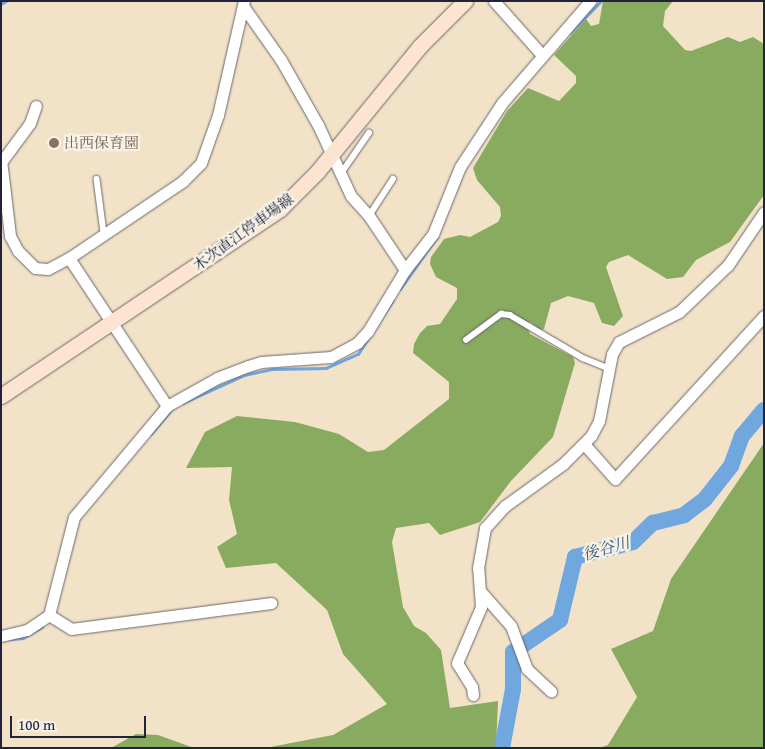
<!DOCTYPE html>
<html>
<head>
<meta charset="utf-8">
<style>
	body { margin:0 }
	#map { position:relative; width:765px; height:749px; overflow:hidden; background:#f2e3c8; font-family:"Gentium Book Plus","Noto Serif JP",serif }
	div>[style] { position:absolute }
	.forest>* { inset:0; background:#88ab60 }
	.stream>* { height:2.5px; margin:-1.25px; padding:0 1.25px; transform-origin:1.25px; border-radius:1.25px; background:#6fa7de }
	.river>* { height:16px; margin:-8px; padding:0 8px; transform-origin:8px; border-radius:8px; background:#6fa7de }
	.roads { filter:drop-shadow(0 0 1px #6b666c) drop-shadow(0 0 1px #6b666c) }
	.service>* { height:5.5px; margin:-2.75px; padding:0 2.75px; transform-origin:2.75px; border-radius:2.75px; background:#fff }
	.minor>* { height:11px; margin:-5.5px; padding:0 5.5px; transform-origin:5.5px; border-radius:5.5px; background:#fff }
	.secondary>* { height:15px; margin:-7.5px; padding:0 7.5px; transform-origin:7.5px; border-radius:7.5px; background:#fde4d1 }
	.dots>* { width:14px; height:14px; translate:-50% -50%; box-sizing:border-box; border:2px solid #f7f3e8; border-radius:50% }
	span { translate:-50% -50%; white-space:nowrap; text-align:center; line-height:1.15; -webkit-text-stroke:4.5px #f7f3e8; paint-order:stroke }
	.education-label { font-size:15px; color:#785e54 }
	.left { translate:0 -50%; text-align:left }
	.street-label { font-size:15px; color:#22223b }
	.water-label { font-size:16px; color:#41577c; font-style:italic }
	.frame { position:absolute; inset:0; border:2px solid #22223b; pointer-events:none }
	.scale { position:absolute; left:10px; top:716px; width:136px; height:22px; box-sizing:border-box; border:2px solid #22223b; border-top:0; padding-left:6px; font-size:15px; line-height:18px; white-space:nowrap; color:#22223b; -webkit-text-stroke:4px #f7f3e8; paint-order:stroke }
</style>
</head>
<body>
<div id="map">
	<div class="forest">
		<div style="clip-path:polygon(603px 1px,673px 1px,665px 11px,663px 26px,685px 50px,691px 51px,728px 37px,740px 42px,753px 37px,764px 44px,764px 195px,730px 242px,696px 260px,683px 277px,667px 279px,628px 255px,609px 262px,606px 267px,623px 316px,614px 326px,602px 323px,594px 303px,568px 296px,551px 303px,544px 329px,540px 330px,530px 322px,527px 325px,530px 334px,573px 357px,575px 363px,553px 437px,511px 481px,480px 522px,440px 535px,429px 523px,396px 528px,392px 542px,403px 607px,414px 626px,426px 633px,441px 650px,450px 708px,498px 701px,496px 748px,265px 748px,333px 735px,387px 704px,343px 654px,327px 610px,276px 563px,226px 568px,217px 547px,237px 534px,229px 500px,232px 467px,186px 468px,205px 432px,237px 416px,295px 422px,339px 434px,368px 452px,384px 450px,449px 399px,449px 382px,413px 353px,414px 344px,420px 333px,427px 326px,440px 324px,457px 299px,457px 288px,436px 277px,430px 264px,431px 257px,444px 239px,460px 235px,470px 237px,498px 222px,501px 216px,500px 207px,477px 180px,473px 168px,507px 111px,528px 88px,559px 101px,576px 83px,576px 76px,554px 55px,586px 19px,591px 26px,599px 24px)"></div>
		<div style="clip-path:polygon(764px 443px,764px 748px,599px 748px,608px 745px,637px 697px,611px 649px,653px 631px,671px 579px)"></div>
		<div style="clip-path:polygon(136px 734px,158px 735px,194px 748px,111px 748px)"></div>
	</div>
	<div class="stream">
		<div style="left:1px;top:4px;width:6px;rotate:-31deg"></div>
		<div style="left:570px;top:33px;width:45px;rotate:-45.9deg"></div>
		<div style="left:400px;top:289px;width:64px;rotate:-54.6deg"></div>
		<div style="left:183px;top:403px;width:67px;rotate:-24.7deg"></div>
		<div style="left:244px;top:375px;width:30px;rotate:-12deg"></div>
		<div style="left:273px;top:369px;width:53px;rotate:-1.1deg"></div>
		<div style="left:326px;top:368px;width:35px;rotate:-24deg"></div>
		<div style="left:358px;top:354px;width:64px;rotate:-57.1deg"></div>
		<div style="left:151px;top:434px;width:34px;rotate:-50deg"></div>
		<div style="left:10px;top:639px;width:13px;rotate:-4deg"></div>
		<div style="left:23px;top:638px;width:22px;rotate:-30deg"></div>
	</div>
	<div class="river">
		<div style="left:502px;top:748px;width:60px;rotate:-79.4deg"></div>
		<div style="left:513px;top:689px;width:37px;rotate:-90deg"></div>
		<div style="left:513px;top:652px;width:57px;rotate:-34.2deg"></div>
		<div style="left:560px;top:620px;width:65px;rotate:-76.6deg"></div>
		<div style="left:575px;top:557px;width:60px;rotate:-14.5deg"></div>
		<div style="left:633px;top:542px;width:28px;rotate:-44deg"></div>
		<div style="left:653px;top:523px;width:32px;rotate:-14deg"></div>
		<div style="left:684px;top:515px;width:26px;rotate:-37deg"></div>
		<div style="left:705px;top:499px;width:42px;rotate:-51.8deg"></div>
		<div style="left:731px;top:466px;width:32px;rotate:-70deg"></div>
		<div style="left:742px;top:436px;width:34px;rotate:-50deg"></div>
	</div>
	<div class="roads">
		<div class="service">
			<div style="left:340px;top:175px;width:51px;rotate:-55.4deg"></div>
			<div style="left:97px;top:179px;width:54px;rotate:82.6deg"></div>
			<div style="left:369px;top:216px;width:44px;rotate:-57deg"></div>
			<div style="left:466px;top:340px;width:44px;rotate:-36.6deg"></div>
			<div style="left:501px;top:314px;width:9px;rotate:6deg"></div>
			<div style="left:510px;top:315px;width:85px;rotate:30.5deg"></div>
			<div style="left:583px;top:358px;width:29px;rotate:22deg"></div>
		</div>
		<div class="minor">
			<div style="left:494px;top:1px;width:72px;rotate:48.4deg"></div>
			<div style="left:243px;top:6px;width:66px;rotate:54.9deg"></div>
			<div style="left:281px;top:60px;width:75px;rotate:60.4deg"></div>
			<div style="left:318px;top:125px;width:78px;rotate:65.1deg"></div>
			<div style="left:351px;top:196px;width:27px;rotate:48deg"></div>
			<div style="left:369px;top:216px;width:65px;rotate:56.3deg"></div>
			<div style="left:1px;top:160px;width:77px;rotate:83.2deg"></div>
			<div style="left:10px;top:236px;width:17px;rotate:62deg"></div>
			<div style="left:18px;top:251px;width:24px;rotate:45deg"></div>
			<div style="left:35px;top:268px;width:13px;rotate:4deg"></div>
			<div style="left:48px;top:269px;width:24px;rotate:-28deg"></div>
			<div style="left:69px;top:258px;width:138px;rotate:-34deg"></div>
			<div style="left:183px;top:181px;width:25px;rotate:-45deg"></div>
			<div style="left:201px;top:163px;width:51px;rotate:-70.5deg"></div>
			<div style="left:218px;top:115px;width:117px;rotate:-77.2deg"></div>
			<div style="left:2px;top:161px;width:47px;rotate:-53.6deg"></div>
			<div style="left:30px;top:123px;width:18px;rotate:-71deg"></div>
			<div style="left:69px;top:258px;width:178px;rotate:56.5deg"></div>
			<div style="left:584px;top:444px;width:47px;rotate:48.5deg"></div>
			<div style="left:615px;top:479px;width:221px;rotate:-47.6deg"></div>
			<div style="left:481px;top:592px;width:45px;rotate:48.6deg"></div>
			<div style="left:511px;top:626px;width:46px;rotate:69.6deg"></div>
			<div style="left:527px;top:669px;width:33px;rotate:43deg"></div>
			<div style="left:49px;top:615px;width:26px;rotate:32deg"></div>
			<div style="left:71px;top:629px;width:202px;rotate:-7.4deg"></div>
			<div style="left:1px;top:636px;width:27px;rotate:-13deg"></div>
			<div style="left:27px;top:630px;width:27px;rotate:-34deg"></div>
			<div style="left:49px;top:615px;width:101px;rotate:-75.7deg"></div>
			<div style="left:74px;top:517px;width:145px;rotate:-50deg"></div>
			<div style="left:167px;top:406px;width:57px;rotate:-29.2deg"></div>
			<div style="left:217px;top:378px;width:33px;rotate:-21deg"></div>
			<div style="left:248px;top:366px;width:14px;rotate:-17deg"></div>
			<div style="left:261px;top:362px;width:70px;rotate:-4.1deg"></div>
			<div style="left:331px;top:357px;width:30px;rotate:-28deg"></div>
			<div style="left:357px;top:343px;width:16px;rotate:-47deg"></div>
			<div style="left:368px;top:331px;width:71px;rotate:-58.8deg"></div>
			<div style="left:405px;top:270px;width:46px;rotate:-52.1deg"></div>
			<div style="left:433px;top:234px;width:72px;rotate:-68.1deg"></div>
			<div style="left:460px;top:167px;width:77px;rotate:-56.7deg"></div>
			<div style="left:502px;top:103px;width:135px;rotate:-49.2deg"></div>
			<div style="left:473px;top:695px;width:8px;rotate:-97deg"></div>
			<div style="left:472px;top:687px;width:28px;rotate:-122deg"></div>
			<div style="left:457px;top:663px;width:61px;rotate:-66.8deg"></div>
			<div style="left:481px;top:607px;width:39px;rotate:-94deg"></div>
			<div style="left:478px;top:568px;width:41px;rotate:-80.1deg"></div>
			<div style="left:485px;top:528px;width:30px;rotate:-48deg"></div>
			<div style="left:505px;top:506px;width:72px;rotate:-35.9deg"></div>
			<div style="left:563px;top:464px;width:40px;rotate:-45deg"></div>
			<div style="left:591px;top:436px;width:17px;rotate:-62deg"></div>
			<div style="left:599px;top:421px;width:68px;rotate:-79deg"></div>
			<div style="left:612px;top:354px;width:14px;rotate:-60deg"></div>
			<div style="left:619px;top:342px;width:67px;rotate:-26.6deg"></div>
			<div style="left:679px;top:312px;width:68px;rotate:-43.8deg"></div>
			<div style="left:728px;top:265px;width:64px;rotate:-55.8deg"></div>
		</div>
		<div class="secondary">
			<div style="left:1px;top:396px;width:336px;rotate:-33.8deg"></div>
			<div style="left:280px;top:209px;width:52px;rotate:-45deg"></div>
			<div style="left:317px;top:172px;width:163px;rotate:-50.7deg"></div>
			<div style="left:420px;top:46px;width:64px;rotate:-45deg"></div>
		</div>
	</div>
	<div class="dots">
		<div style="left:54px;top:143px;background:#8d6e63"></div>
	</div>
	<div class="education-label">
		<span class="left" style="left:64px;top:143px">出西保育園</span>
	</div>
	<div class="street-label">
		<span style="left:243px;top:232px;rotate:-36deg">木次直江停車場線</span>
	</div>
	<div class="water-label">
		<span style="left:606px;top:548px;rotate:-16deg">後谷川</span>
	</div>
	<div class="frame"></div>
	<div class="scale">100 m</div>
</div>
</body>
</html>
